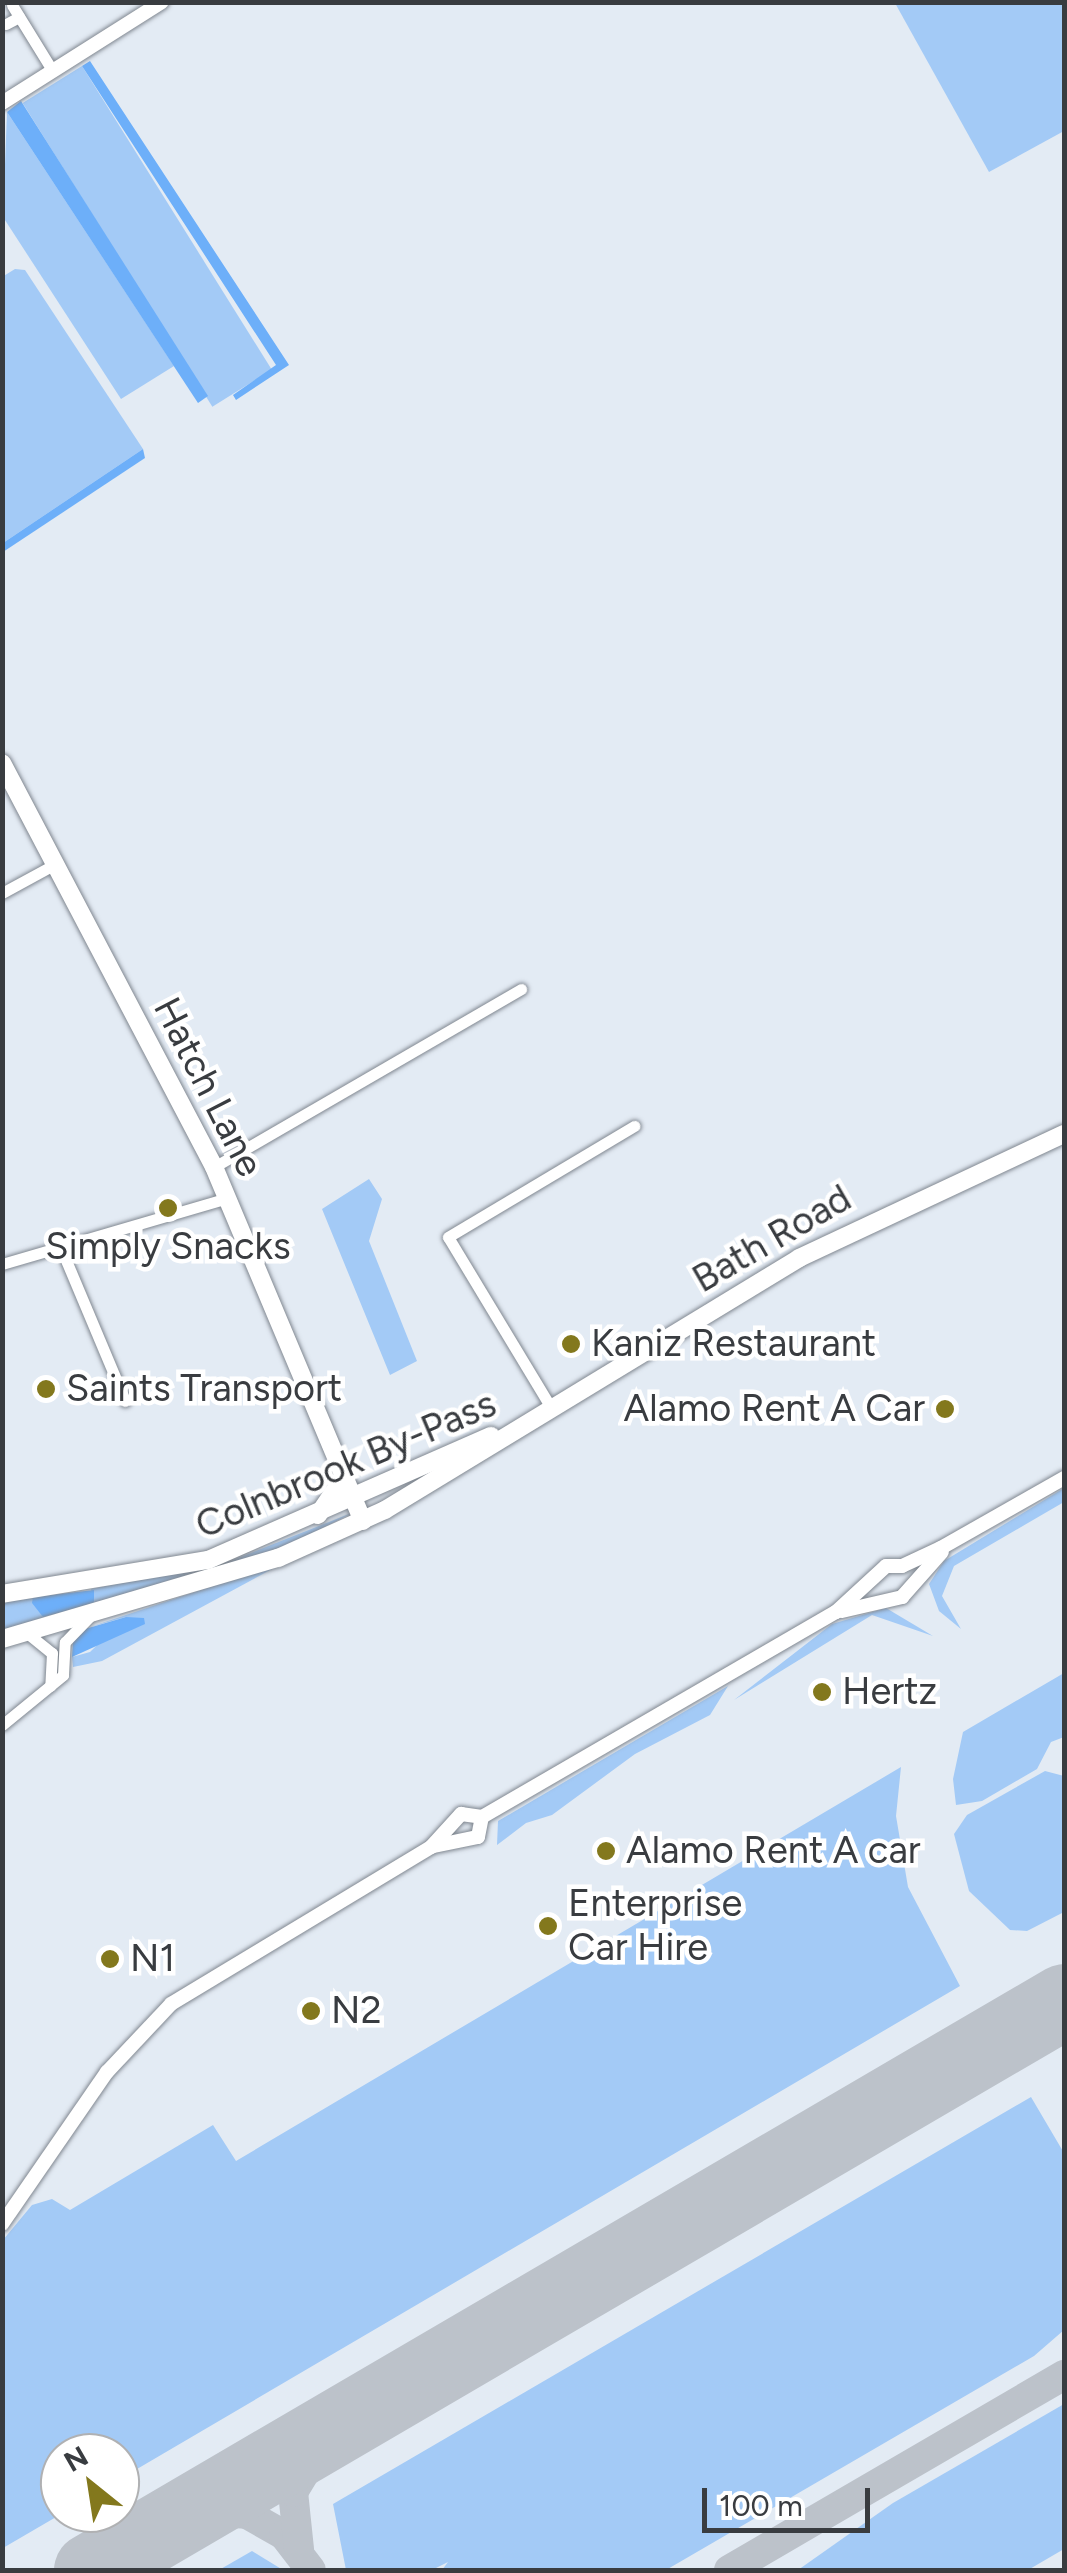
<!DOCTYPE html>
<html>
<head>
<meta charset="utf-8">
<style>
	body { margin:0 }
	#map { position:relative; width:1067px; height:2573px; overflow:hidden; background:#e3ebf4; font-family:Figtree,sans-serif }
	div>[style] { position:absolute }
	.green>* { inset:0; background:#a3caf6; transform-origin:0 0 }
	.forest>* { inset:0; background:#6daff9 }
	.taxiway>* { height:30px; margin:-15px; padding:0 15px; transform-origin:15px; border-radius:15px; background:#bcc2ca }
	.runway>* { height:75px; margin:-37.5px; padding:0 37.5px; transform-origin:37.5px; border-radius:37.5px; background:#bcc2ca }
	.roads { filter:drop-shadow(0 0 2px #808790) drop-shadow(0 0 2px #808790) }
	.minor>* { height:11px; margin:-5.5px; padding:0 5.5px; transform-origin:5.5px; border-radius:5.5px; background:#fff }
	.tertiary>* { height:14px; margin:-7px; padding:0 7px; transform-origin:7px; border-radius:7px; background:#fff }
	.primary>* { height:18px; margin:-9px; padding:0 9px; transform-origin:9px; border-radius:9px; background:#fff }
	.trunk>* { height:18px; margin:-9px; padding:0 9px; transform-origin:9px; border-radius:9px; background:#fff }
	.dots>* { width:28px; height:28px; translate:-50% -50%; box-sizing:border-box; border:5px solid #fff; border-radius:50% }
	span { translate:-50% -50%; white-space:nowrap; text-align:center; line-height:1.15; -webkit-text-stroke:9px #fff; paint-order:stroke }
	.street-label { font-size:38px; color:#393c40 }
	.poi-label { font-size:38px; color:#393c40 }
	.left { translate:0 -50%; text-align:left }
	.right { translate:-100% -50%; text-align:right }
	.frame { position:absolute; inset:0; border:5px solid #393c40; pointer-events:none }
	.north { position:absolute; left:40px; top:2433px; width:100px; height:100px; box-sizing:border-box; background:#fff; border:2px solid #b0b1b3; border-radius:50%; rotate:330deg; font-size:28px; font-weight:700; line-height:40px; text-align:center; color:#393c40 }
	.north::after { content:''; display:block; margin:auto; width:35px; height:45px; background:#83781d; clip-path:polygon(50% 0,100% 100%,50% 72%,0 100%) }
	.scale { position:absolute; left:702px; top:2488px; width:168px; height:45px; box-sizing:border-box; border:5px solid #393c40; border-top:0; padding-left:12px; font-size:30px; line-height:35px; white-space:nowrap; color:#393c40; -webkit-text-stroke:8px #fff; paint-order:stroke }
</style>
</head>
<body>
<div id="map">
	<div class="green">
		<div style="clip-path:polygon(895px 3px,1064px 3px,1064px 131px,989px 172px)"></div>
		<div style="left:82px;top:66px;width:358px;height:70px;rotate:58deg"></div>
		<div style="clip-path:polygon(7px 112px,174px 366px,121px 399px,3px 217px)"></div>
		<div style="clip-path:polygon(15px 269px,25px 270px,143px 449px,3px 543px,2px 277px)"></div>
		<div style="clip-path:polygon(369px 1179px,382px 1199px,369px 1241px,417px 1361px,390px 1375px,322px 1209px)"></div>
		<div style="clip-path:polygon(1064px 1488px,1064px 1502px,954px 1566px,942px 1596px,961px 1629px,939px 1611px,929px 1584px,944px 1561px)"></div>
		<div style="clip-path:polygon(354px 1512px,280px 1550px,3px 1631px,3px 1601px,33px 1597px,43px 1617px,93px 1603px,91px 1589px,231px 1561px)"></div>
		<div style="clip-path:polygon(287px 1561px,102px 1661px,73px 1667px,72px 1657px,90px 1652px,126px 1617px,90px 1627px)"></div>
		<div style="clip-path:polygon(886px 1608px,933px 1636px,872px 1615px,734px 1700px,832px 1624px)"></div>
		<div style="clip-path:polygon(1064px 1673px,1064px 1737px,1051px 1742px,1037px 1769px,982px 1801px,956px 1805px,953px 1779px,963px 1732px)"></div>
		<div style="clip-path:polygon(728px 1686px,710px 1715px,635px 1754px,552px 1815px,526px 1823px,497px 1845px,498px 1821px)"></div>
		<div style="clip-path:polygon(901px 1767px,896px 1816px,908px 1887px,960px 1986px,120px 2479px,120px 2453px,60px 2453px,63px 2513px,3px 2548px,3px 2240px,32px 2205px,52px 2199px,70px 2210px,213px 2125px,236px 2161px)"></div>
		<div style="clip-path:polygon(1045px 1771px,1064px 1776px,1064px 1912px,1027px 1931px,1010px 1930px,969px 1891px,954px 1834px,967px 1815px)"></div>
		<div style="clip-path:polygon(1031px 2097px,1064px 2153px,1064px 2330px,1034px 2356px,666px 2570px,442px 2570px,448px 2562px,432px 2570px,346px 2570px,333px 2504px)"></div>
		<div style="clip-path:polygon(1064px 2404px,1064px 2549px,1028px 2570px,798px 2570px,893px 2503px)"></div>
		<div style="clip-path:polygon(252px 2551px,283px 2570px,219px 2570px)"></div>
	</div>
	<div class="forest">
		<div style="clip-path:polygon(90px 61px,289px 365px,236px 400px,233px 395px,276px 365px,82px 66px)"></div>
		<div style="clip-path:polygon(21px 101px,208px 396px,198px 403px,7px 112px)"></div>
		<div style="clip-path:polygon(143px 449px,145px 458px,3px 552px,3px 543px)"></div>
		<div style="clip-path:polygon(94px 1590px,94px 1604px,43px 1617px,32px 1603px,33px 1597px)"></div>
		<div style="clip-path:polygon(126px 1617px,144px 1618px,145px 1624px,72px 1657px,73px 1641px,85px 1629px)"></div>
	</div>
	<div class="taxiway">
		<div style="left:163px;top:2528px;width:52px;rotate:-17.7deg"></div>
		<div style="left:213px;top:2512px;width:34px;rotate:3deg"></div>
		<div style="left:247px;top:2514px;width:43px;rotate:29.6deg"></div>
		<div style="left:284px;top:2535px;width:44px;rotate:52.4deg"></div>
		<div style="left:299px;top:2549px;width:57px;rotate:-96deg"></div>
		<div style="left:293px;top:2492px;width:71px;rotate:-58.8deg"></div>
		<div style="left:729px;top:2570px;width:388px;rotate:-30.2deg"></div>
	</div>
	<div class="runway">
		<div style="left:91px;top:2570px;width:1127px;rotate:-30.32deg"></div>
	</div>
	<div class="roads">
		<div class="minor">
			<div style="left:12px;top:5px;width:76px;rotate:58.4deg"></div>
			<div style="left:6px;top:24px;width:15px;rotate:-28deg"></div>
			<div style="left:2px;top:893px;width:63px;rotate:-28.6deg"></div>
			<div style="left:214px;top:1167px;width:355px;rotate:-30.1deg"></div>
			<div style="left:60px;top:1246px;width:168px;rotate:67.2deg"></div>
			<div style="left:2px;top:1264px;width:235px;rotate:-16.3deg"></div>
			<div style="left:550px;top:1406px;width:197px;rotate:-121.1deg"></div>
			<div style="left:448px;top:1237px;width:217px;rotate:-30.8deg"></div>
			<div style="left:27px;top:1633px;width:32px;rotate:39deg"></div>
			<div style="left:52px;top:1653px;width:33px;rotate:93deg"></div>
			<div style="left:2px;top:1725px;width:79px;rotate:-39.3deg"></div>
			<div style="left:63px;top:1675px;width:33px;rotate:-87deg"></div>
			<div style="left:65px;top:1642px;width:36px;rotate:-46deg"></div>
		</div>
		<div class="tertiary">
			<div style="left:2px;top:103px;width:189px;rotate:-32.3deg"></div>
			<div style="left:842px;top:1611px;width:62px;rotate:-13.1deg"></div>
			<div style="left:902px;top:1597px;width:60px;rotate:-48.4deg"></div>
			<div style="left:482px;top:1817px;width:409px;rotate:-30.1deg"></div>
			<div style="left:836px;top:1612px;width:68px;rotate:-42.6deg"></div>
			<div style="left:886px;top:1566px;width:16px"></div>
			<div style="left:902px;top:1566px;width:43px;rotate:-24.8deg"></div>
			<div style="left:941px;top:1548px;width:142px;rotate:-29.6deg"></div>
			<div style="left:434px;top:1846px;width:45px;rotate:-11.6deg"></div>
			<div style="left:478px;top:1837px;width:20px;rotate:-79deg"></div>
			<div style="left:2px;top:2224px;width:185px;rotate:-55.4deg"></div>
			<div style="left:107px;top:2072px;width:93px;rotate:-46.7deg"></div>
			<div style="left:171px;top:2004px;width:304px;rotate:-31.1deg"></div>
			<div style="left:431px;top:1847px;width:45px;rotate:-47.7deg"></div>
			<div style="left:461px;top:1814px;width:21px;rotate:8deg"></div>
		</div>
		<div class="primary">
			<div style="left:2px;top:763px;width:456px;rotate:62.3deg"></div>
			<div style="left:214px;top:1167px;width:384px;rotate:67.2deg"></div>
		</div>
		<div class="trunk">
			<div style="left:318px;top:1515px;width:42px;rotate:-55.6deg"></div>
			<div style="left:2px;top:1594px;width:209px;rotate:-9.4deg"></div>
			<div style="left:208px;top:1560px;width:309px;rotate:-23.7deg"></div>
			<div style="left:2px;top:1639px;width:288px;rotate:-16.4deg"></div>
			<div style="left:278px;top:1558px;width:117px;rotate:-24.2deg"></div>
			<div style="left:385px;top:1510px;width:485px;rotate:-31.3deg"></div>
			<div style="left:799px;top:1258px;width:293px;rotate:-25.1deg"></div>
		</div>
	</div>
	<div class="dots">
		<div style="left:168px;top:1208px;background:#83781d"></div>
		<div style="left:571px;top:1344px;background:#83781d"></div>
		<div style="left:46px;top:1389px;background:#83781d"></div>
		<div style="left:945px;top:1409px;background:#83781d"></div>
		<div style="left:822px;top:1692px;background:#83781d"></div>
		<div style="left:606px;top:1851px;background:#83781d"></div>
		<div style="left:548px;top:1926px;background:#83781d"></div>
		<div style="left:110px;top:1959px;background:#83781d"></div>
		<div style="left:311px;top:2011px;background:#83781d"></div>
	</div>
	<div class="street-label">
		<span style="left:208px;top:1087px;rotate:63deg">Hatch Lane</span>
		<span style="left:772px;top:1239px;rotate:-30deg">Bath Road</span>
		<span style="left:346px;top:1465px;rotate:-23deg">Colnbrook By-Pass</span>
	</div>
	<div class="poi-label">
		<span style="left:168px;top:1247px">Simply Snacks</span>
		<span class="left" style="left:591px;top:1344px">Kaniz Restaurant</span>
		<span class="left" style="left:66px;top:1389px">Saints Transport</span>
		<span class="right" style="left:925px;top:1409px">Alamo Rent A Car</span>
		<span class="left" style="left:842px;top:1692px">Hertz</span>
		<span class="left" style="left:626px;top:1851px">Alamo Rent A car</span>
		<span class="left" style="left:568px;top:1926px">Enterprise<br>Car Hire</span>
		<span class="left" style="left:130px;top:1959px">N1</span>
		<span class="left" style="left:331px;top:2011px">N2</span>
	</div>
	<div class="frame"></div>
	<div class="north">N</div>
	<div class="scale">100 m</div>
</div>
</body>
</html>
